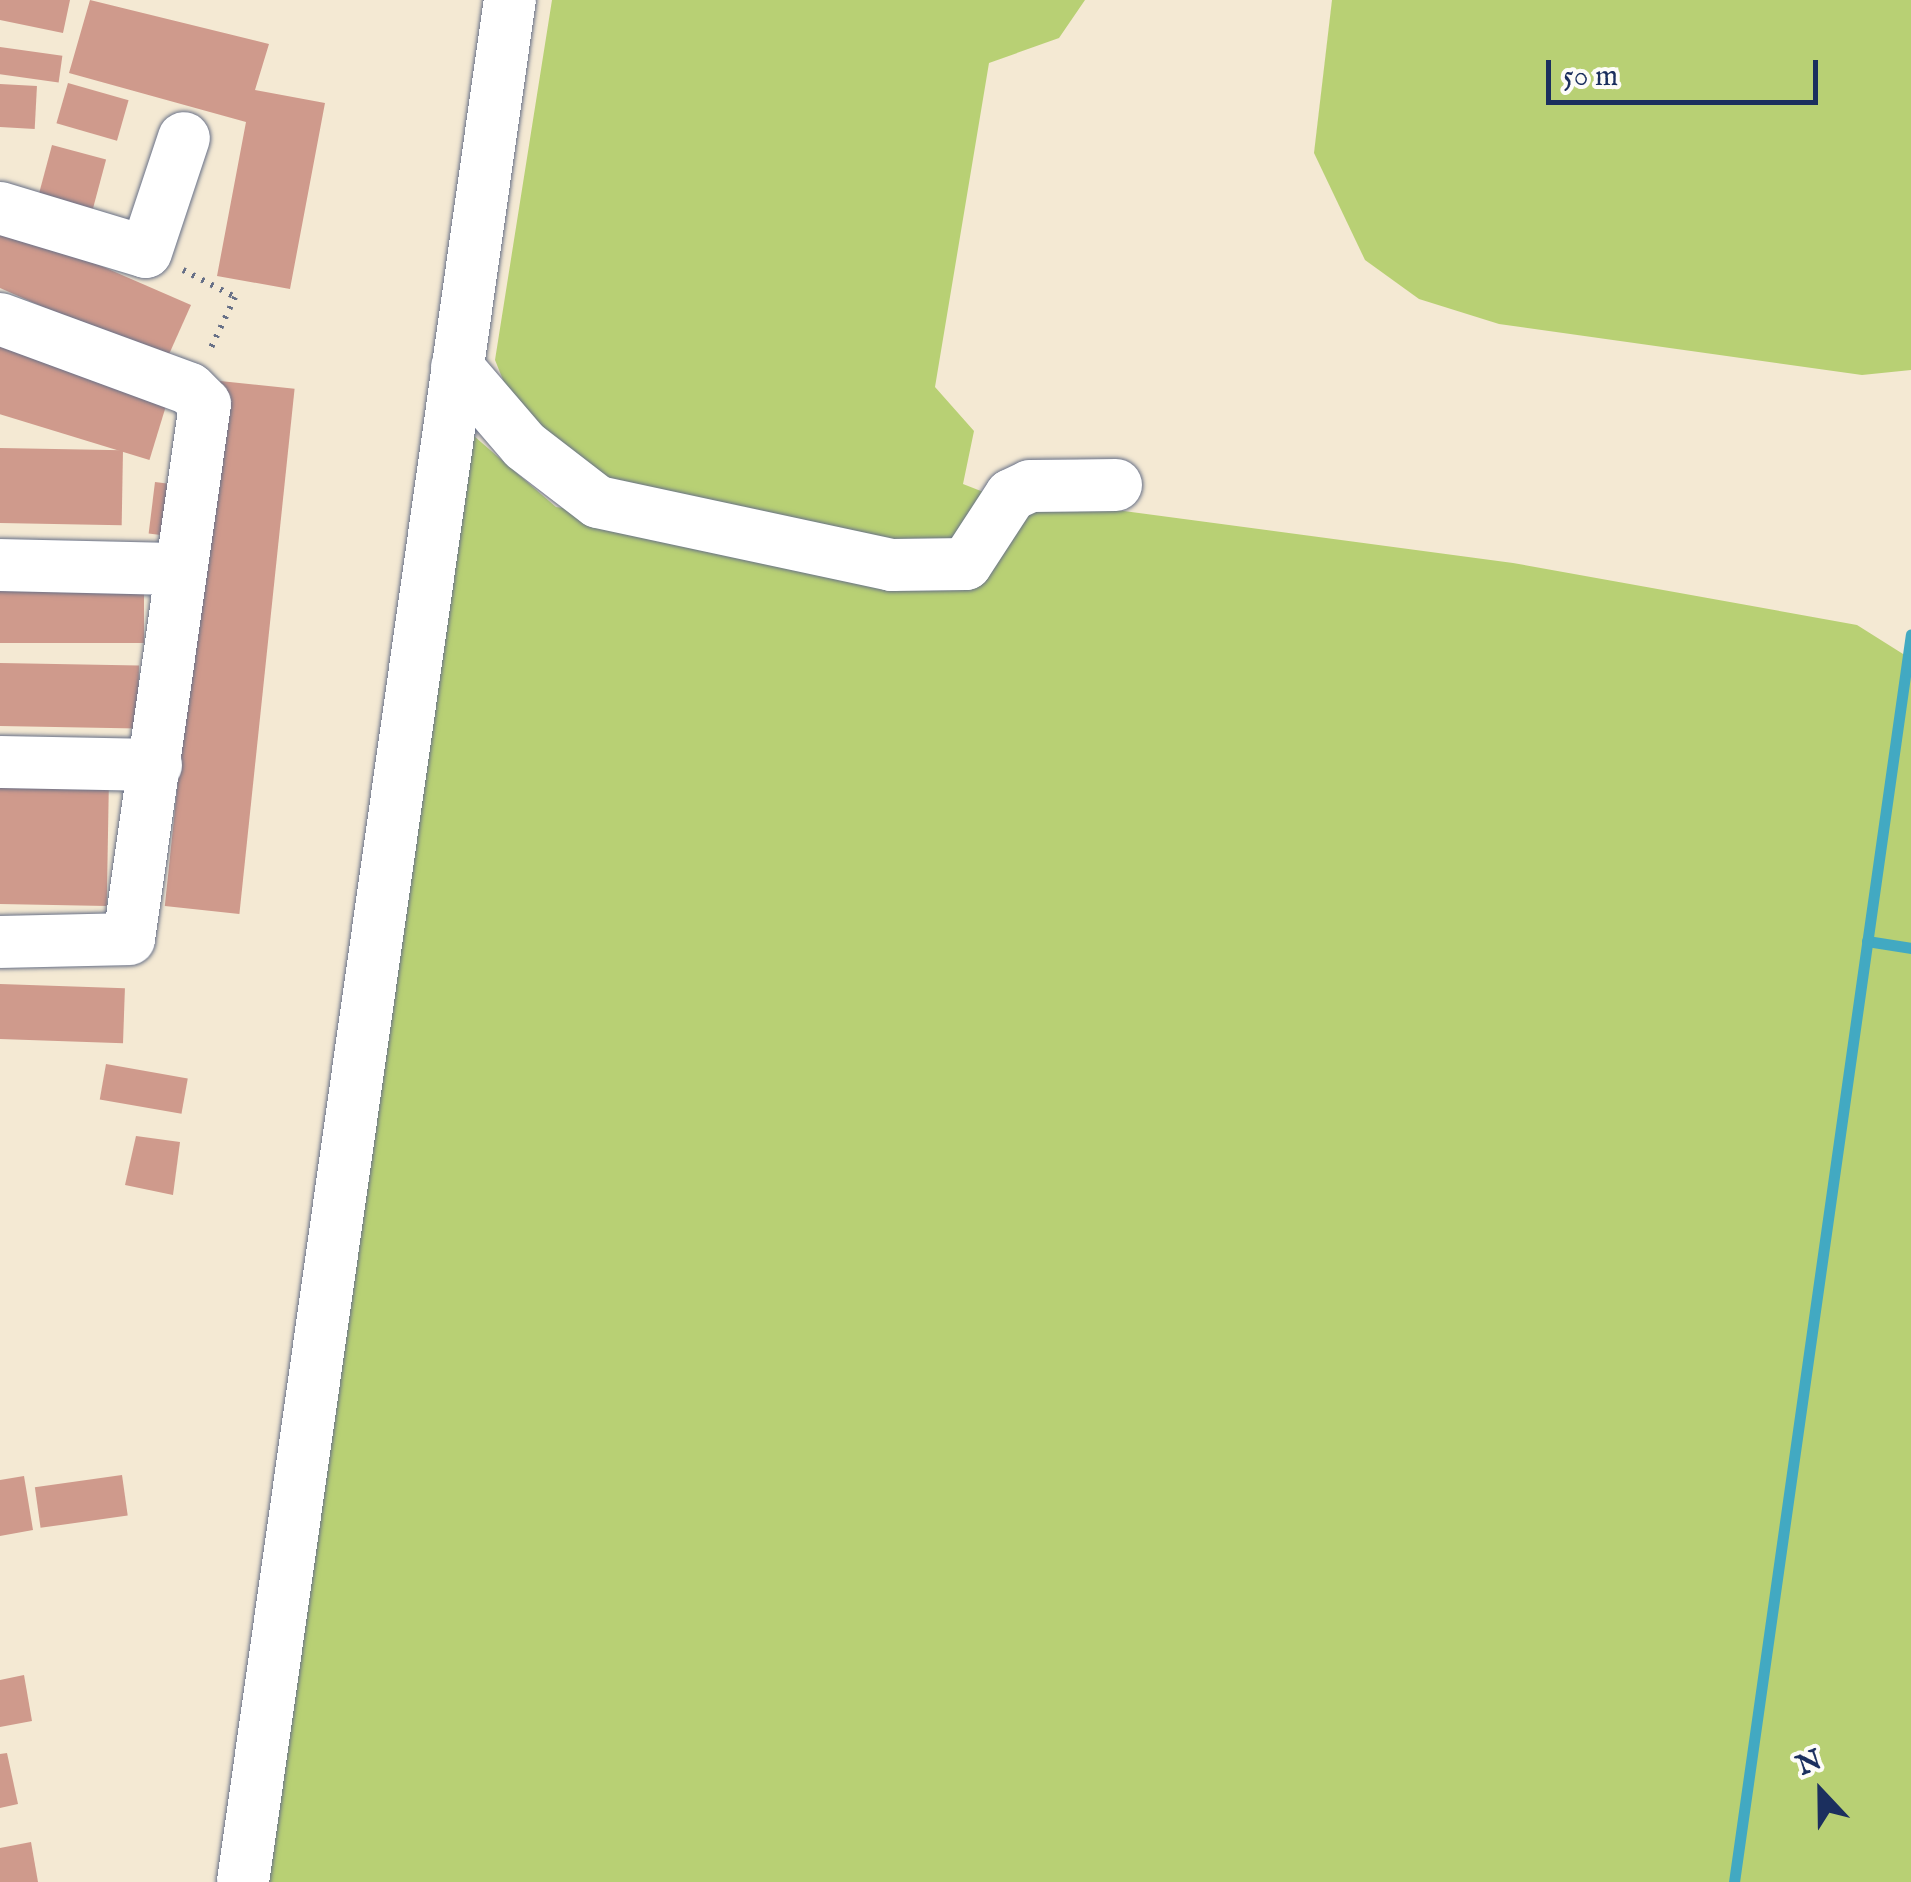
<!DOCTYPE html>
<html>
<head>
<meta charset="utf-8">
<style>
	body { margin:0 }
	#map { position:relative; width:1911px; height:1882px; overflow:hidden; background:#f4e9d3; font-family:"IM FELL English",serif }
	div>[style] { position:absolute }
	.green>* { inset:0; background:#b8d074 }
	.stream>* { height:11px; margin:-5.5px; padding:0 5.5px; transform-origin:5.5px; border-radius:5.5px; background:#42a9c2 }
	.building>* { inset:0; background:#cf9a8c; transform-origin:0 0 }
	.path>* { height:6px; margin-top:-3px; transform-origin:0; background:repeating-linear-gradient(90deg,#677087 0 2.5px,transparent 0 10.5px) }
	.roads { filter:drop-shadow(0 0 2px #677087) drop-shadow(0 0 2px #677087) }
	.minor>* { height:52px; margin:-26px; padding:0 26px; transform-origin:26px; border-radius:26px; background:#fff }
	span { translate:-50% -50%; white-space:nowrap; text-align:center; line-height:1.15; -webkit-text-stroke:10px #fdfcf7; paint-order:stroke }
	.north { position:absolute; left:1771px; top:1742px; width:100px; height:100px; -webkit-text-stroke:8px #fdfcf7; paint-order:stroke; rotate:338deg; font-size:28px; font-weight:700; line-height:40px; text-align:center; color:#1b2f5e }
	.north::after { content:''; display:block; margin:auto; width:35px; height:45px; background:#1b2f5e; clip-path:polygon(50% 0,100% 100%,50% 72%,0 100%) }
	.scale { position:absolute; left:1546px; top:60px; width:272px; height:45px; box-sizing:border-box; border:5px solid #1b2f5e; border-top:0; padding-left:12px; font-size:30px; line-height:35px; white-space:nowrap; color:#1b2f5e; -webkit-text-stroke:8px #fdfcf7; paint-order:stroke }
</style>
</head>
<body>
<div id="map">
	<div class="green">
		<div style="clip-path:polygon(552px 0,1085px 0,1059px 38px,989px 63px,935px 387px,974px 431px,963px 484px,986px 493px,968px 535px,935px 553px,623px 498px,520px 422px,495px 360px)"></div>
		<div style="clip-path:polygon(1332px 0,1911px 0,1911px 370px,1862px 375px,1499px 324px,1419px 299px,1365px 260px,1314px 153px)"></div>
		<div style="clip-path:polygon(444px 410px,556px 507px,969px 571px,1004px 495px,1513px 563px,1857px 625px,1911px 659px,1911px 1882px,237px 1882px)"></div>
	</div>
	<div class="stream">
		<div style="left:1867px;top:941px;width:45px;rotate:9deg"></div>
		<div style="left:1734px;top:1882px;width:1260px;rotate:-81.93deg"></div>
	</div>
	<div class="building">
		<div style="clip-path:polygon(0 0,70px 0,63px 33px,0 20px)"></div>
		<div style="clip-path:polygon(90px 0,269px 44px,255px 90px,325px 103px,290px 289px,217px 276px,246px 122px,69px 73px)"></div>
		<div style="left:0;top:47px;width:63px;height:27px;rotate:8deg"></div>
		<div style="left:68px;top:83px;width:63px;height:42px;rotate:16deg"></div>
		<div style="left:0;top:84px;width:37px;height:43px;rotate:3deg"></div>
		<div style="left:52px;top:145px;width:56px;height:53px;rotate:15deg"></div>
		<div style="clip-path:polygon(0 222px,191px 305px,166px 361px,0 288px)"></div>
		<div style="left:0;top:340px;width:178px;height:71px;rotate:17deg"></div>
		<div style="left:220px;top:381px;width:75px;height:528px;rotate:6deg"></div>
		<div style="left:0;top:448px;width:123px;height:75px;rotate:1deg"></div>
		<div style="left:155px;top:482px;width:24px;height:52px;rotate:7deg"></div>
		<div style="left:0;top:584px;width:144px;height:59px"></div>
		<div style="left:0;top:663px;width:139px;height:63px;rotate:1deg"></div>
		<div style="left:0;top:775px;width:109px;height:129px;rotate:1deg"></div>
		<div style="left:0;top:984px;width:125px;height:55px;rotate:2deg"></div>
		<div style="left:106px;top:1064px;width:83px;height:36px;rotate:10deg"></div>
		<div style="clip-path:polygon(136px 1136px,180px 1142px,173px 1195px,125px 1185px)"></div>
		<div style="left:122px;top:1475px;width:41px;height:88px;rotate:82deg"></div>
		<div style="clip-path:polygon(24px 1476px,33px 1530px,0 1536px,0 1480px)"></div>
		<div style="clip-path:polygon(24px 1675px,32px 1721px,0 1727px,0 1680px)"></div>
		<div style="clip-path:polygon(7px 1753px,18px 1804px,0 1808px,0 1754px)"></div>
		<div style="clip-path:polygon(31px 1842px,38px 1882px,0 1882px,0 1848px)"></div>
	</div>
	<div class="path">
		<div style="left:183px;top:270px;width:59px;rotate:27.4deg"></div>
		<div style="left:235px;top:297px;width:59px;rotate:115.3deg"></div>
	</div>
	<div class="roads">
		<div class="minor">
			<div style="left:0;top:208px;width:152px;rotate:16.8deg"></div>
			<div style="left:146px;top:252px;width:120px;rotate:-71.6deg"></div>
			<div style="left:0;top:319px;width:202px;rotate:20.2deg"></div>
			<div style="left:190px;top:389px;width:21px;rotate:45deg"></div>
			<div style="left:205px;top:404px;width:540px;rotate:98.09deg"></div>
			<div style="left:129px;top:939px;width:129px;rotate:178.7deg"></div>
			<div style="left:457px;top:367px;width:104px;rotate:49.3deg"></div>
			<div style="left:525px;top:446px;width:92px;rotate:37.5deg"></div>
			<div style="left:598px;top:502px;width:301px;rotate:12.1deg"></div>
			<div style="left:892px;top:565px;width:74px;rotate:-0.8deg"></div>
			<div style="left:966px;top:564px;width:82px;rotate:-56.9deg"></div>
			<div style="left:1011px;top:495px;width:21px;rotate:-25deg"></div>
			<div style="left:1030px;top:486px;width:86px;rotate:-0.7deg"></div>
			<div style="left:0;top:565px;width:181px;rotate:1.3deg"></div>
			<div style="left:0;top:762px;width:156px;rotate:1.1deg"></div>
			<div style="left:243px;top:1882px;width:1901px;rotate:-81.93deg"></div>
		</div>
	</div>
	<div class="north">N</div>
	<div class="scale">50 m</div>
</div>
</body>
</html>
